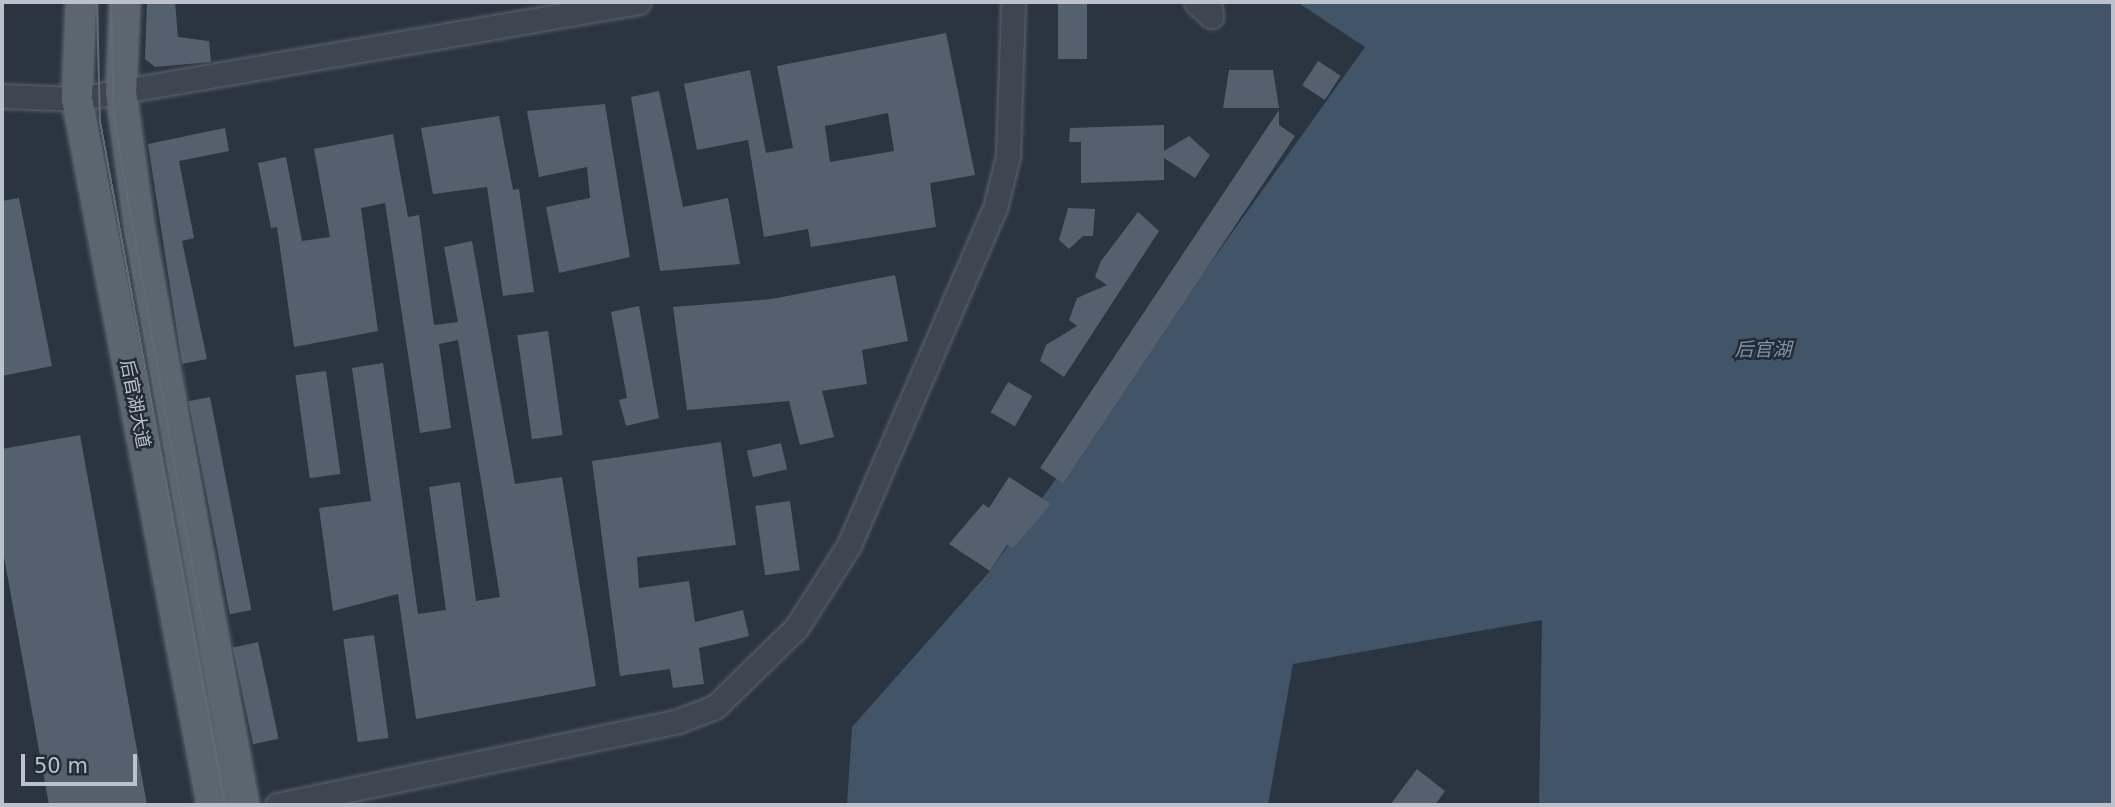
<!DOCTYPE html>
<html>
<head>
<meta charset="utf-8">
<style>
	body { margin:0 }
	#map { position:relative; width:2115px; height:807px; overflow:hidden; background:#2a3541; font-family:"DejaVu Sans","Noto Sans SC",sans-serif }
	div>[style] { position:absolute }
	.water>* { inset:0; background:#415468 }
	.building>* { inset:0; background:#55606e; transform-origin:0 0 }
	.roads { filter:drop-shadow(0 0 2px #5c656e) drop-shadow(0 0 2px #5c656e) }
	.minor>* { height:23px; margin:-11.5px; padding:0 11.5px; transform-origin:11.5px; border-radius:11.5px; background:#3e4751 }
	.major>* { height:30px; margin:-15px; padding:0 15px; transform-origin:15px; border-radius:15px; background:#5c6670 }
	.tram>* { height:2px; margin:-1px; padding:0 1px; transform-origin:1px; border-radius:1px; background:#606b77 }
	span { translate:-50% -50%; white-space:nowrap; text-align:center; line-height:1.15; -webkit-text-stroke:5px #222c36; paint-order:stroke }
	.street-label { font-size:18px; color:#bbc2cb }
	.water-label { font-size:19px; color:#7e94aa; font-style:italic }
	.frame { position:absolute; inset:0; border:4px solid #bbc2cb; pointer-events:none }
	.scale { position:absolute; left:21px; top:754px; width:116px; height:32px; box-sizing:border-box; border:4px solid #bbc2cb; border-top:0; padding-left:9px; font-size:21px; line-height:24px; white-space:nowrap; color:#bbc2cb; -webkit-text-stroke:5px #222c36; paint-order:stroke }
</style>
</head>
<body>
<div id="map">
	<div class="water">
		<div style="clip-path:polygon(1297px 2px,2113px 2px,2113px 805px,1539px 805px,1542px 620px,1293px 664px,1268px 805px,847px 805px,852px 727px,990px 571px,1365px 47px)"></div>
	</div>
	<div class="building">
		<div style="clip-path:polygon(147px 2px,175px 2px,178px 37px,209px 41px,211px 62px,155px 67px,145px 59px)"></div>
		<div style="left:1058px;top:2px;width:29px;height:57px"></div>
		<div style="clip-path:polygon(evenodd,946px 33px,975px 175px,930px 183px,936px 227px,811px 247px,808px 229px,764px 237px,748px 140px,697px 150px,684px 84px,750px 70px,766px 153px,793px 148px,777px 66px,946px 33px,888px 113px,894px 151px,830px 162px,825px 126px,888px 113px)"></div>
		<div style="left:1318px;top:61px;width:27px;height:29px;rotate:33deg"></div>
		<div style="clip-path:polygon(1229px 70px,1273px 70px,1279px 108px,1223px 108px)"></div>
		<div style="clip-path:polygon(659px 91px,683px 207px,728px 198px,740px 264px,660px 271px,631px 97px)"></div>
		<div style="clip-path:polygon(605px 104px,630px 257px,559px 273px,546px 207px,590px 198px,587px 167px,539px 177px,527px 111px)"></div>
		<div style="clip-path:polygon(1279px 110px,1279px 125px,1295px 136px,1063px 483px,1040px 468px)"></div>
		<div style="clip-path:polygon(499px 116px,513px 190px,519px 189px,534px 292px,503px 296px,487px 187px,433px 194px,421px 128px)"></div>
		<div style="clip-path:polygon(1164px 125px,1164px 151px,1189px 136px,1210px 155px,1195px 178px,1164px 158px,1164px 180px,1081px 183px,1081px 142px,1069px 142px,1070px 128px)"></div>
		<div style="clip-path:polygon(225px 128px,229px 151px,179px 161px,194px 238px,182px 241px,207px 359px,182px 364px,148px 144px)"></div>
		<div style="clip-path:polygon(393px 134px,408px 217px,419px 215px,434px 325px,458px 322px,444px 247px,472px 241px,515px 484px,562px 477px,596px 686px,416px 719px,398px 594px,333px 611px,319px 508px,371px 501px,352px 368px,383px 363px,418px 614px,446px 610px,429px 487px,460px 482px,476px 601px,500px 597px,458px 340px,439px 344px,451px 428px,420px 433px,385px 203px,361px 208px,378px 331px,294px 347px,277px 227px,271px 228px,258px 163px,286px 157px,302px 241px,330px 237px,314px 149px)"></div>
		<div style="clip-path:polygon(19px 198px,52px 366px,2px 376px,2px 201px)"></div>
		<div style="clip-path:polygon(1068px 208px,1095px 209px,1093px 236px,1083px 236px,1069px 249px,1059px 240px)"></div>
		<div style="clip-path:polygon(1138px 212px,1159px 231px,1064px 377px,1040px 361px,1046px 345px,1077px 326px,1069px 320px,1077px 298px,1107px 285px,1095px 277px,1101px 261px)"></div>
		<div style="clip-path:polygon(895px 275px,908px 341px,862px 350px,867px 384px,822px 391px,834px 437px,800px 445px,789px 401px,687px 410px,673px 307px,772px 299px)"></div>
		<div style="clip-path:polygon(639px 306px,659px 418px,626px 426px,619px 400px,627px 398px,611px 312px)"></div>
		<div style="left:548px;top:331px;width:105px;height:31px;rotate:82deg"></div>
		<div style="left:326px;top:371px;width:104px;height:31px;rotate:82deg"></div>
		<div style="left:1008px;top:382px;width:28px;height:35px;rotate:30deg"></div>
		<div style="left:210px;top:397px;width:217px;height:22px;rotate:79deg"></div>
		<div style="clip-path:polygon(80px 435px,147px 805px,49px 805px,2px 546px,2px 449px)"></div>
		<div style="clip-path:polygon(721px 442px,736px 545px,637px 557px,639px 588px,689px 581px,695px 622px,743px 610px,749px 636px,699px 648px,704px 684px,673px 688px,670px 669px,620px 676px,592px 461px)"></div>
		<div style="left:781px;top:443px;width:27px;height:35px;rotate:77deg"></div>
		<div style="clip-path:polygon(1009px 477px,1051px 504px,1013px 548px,1007px 545px,990px 571px,949px 544px,983px 504px,989px 508px)"></div>
		<div style="left:790px;top:501px;width:70px;height:35px;rotate:82deg"></div>
		<div style="left:374px;top:635px;width:104px;height:31px;rotate:82deg"></div>
		<div style="left:258px;top:642px;width:99px;height:26px;rotate:78deg"></div>
		<div style="clip-path:polygon(1417px 769px,1445px 791px,1435px 805px,1390px 805px)"></div>
	</div>
	<div class="roads">
		<div class="minor">
			<div style="left:1196px;top:2px;width:21px;rotate:43deg"></div>
			<div style="left:1211px;top:16px;width:14px;rotate:-98deg"></div>
			<div style="left:2px;top:96px;width:75px;rotate:2.3deg"></div>
			<div style="left:77px;top:99px;width:570px;rotate:-9.79deg"></div>
			<div style="left:277px;top:805px;width:410px;rotate:-11.8deg"></div>
			<div style="left:678px;top:721px;width:40px;rotate:-21deg"></div>
			<div style="left:715px;top:707px;width:113px;rotate:-44.3deg"></div>
			<div style="left:796px;top:628px;width:98px;rotate:-57.4deg"></div>
			<div style="left:849px;top:545px;width:367px;rotate:-66.6deg"></div>
			<div style="left:995px;top:208px;width:54px;rotate:-76deg"></div>
			<div style="left:1008px;top:156px;width:154px;rotate:-88.1deg"></div>
		</div>
		<div class="major">
			<div style="left:81px;top:2px;width:97px;rotate:92.4deg"></div>
			<div style="left:77px;top:99px;width:719px;rotate:79.17deg"></div>
			<div style="left:125px;top:2px;width:90px;rotate:92.5deg"></div>
			<div style="left:121px;top:92px;width:139px;rotate:82.2deg"></div>
			<div style="left:140px;top:230px;width:584px;rotate:79.75deg"></div>
		</div>
	</div>
	<div class="tram">
		<div style="left:97px;top:2px;width:119px;rotate:88.6deg"></div>
		<div style="left:100px;top:121px;width:695px;rotate:79.64deg"></div>
		<div style="left:111px;top:2px;width:117px;rotate:88.5deg"></div>
		<div style="left:114px;top:119px;width:522px;rotate:80.07deg"></div>
	</div>
	<div class="street-label">
		<span style="left:135px;top:404px;rotate:79deg">后官湖大道</span>
	</div>
	<div class="water-label">
		<span style="left:1763px;top:350px">后官湖</span>
	</div>
	<div class="frame"></div>
	<div class="scale">50 m</div>
</div>
</body>
</html>
